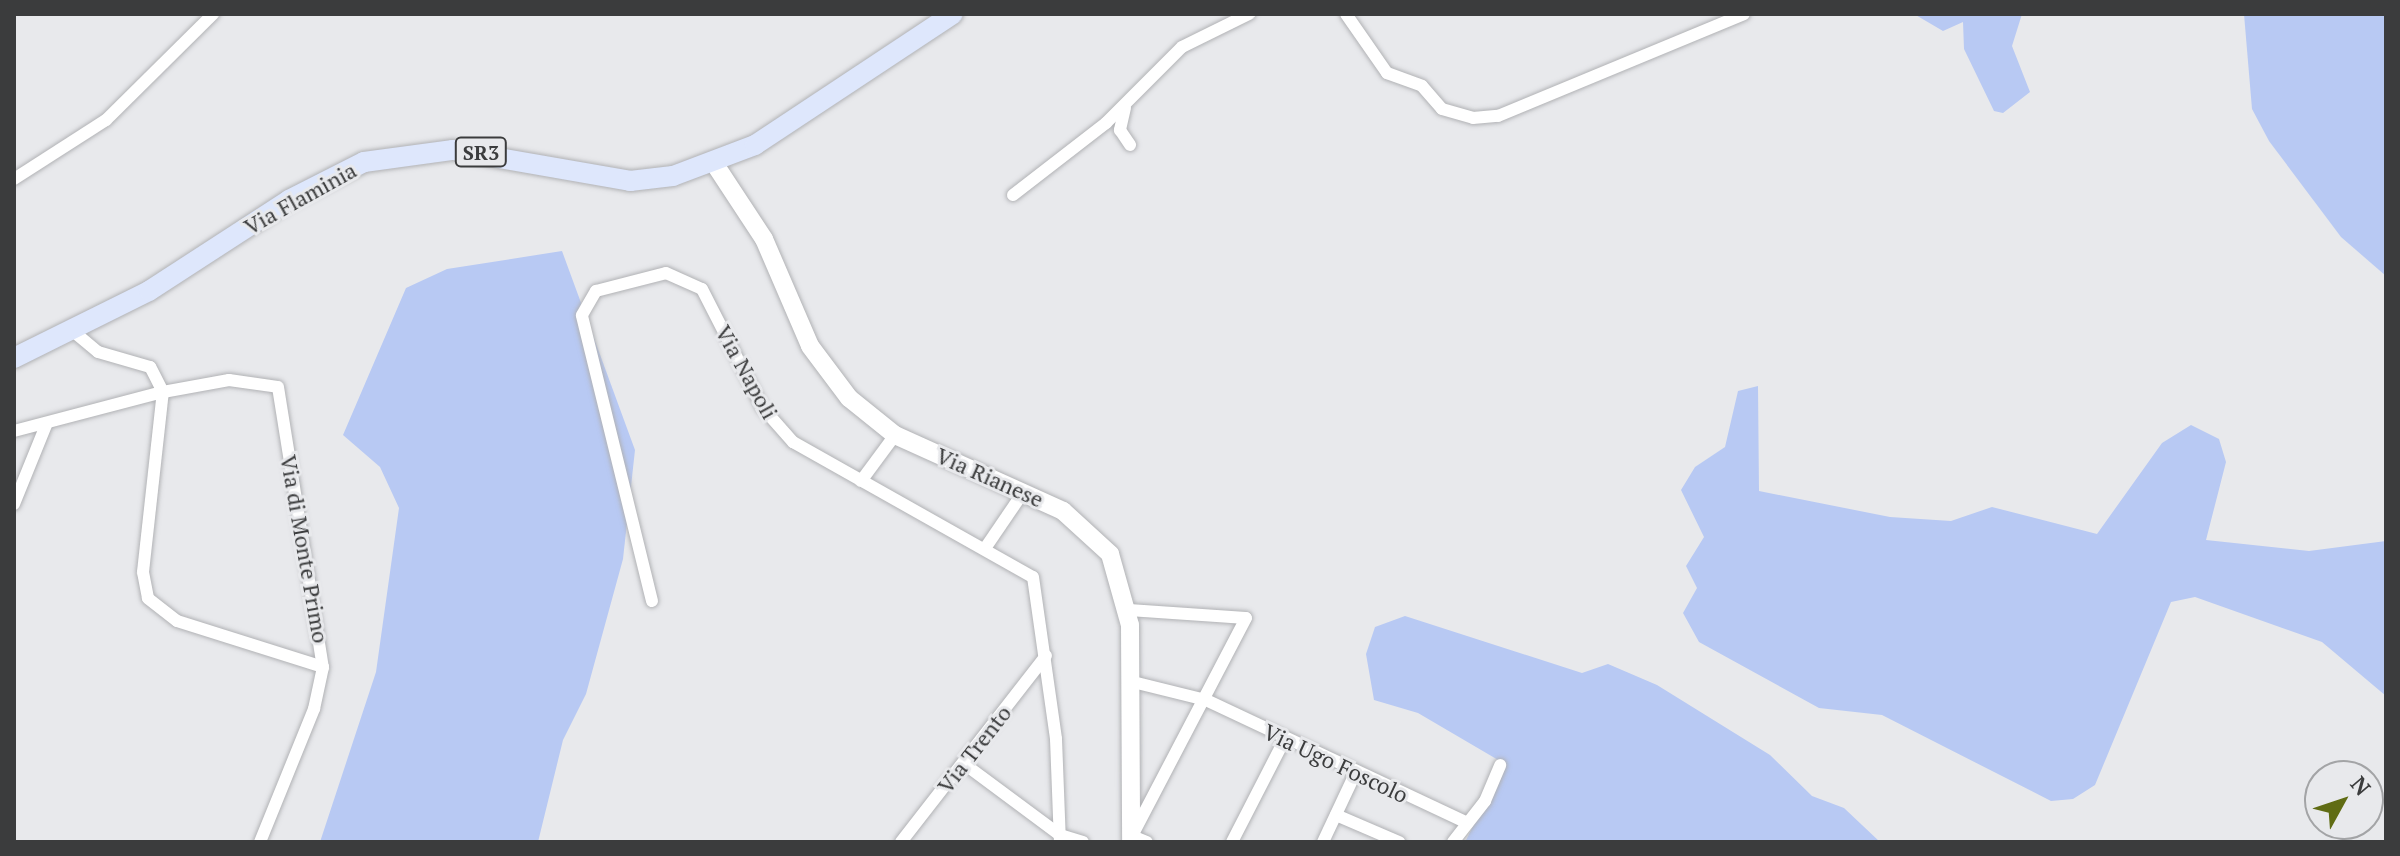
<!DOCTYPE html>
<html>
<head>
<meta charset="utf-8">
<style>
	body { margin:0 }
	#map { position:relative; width:2400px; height:856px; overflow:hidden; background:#e8e9ec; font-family:"PT Serif",serif }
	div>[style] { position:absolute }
	.green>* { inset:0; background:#b8c9f3 }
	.roads { filter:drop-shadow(0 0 2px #b1b2b5) drop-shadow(0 0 2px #b1b2b5) }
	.street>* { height:12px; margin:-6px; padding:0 6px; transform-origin:6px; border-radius:6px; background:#fff }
	.secondary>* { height:18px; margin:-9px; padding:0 9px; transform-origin:9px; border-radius:9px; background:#fff }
	.primary>* { height:20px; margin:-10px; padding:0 10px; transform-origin:10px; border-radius:10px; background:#dee7fc }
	span { translate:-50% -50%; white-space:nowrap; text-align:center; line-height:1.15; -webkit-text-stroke:6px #e8e9ec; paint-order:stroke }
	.shield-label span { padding:2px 6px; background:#e8e9ec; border:2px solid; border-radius:6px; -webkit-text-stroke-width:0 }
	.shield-label { font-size:20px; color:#3b3c3d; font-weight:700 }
	.street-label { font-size:22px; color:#3b3c3d }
	.frame { position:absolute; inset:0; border:16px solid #3b3c3d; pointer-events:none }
	.north { position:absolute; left:2304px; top:760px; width:80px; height:80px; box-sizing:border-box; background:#e8e9ec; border:2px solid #a3a4a6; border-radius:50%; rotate:50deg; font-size:22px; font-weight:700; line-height:32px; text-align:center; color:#3b3c3d }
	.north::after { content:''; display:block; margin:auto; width:28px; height:36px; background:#606c14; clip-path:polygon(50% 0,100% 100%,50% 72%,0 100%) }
</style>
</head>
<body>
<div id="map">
	<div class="green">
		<div style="clip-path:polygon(1914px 14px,2022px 14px,2012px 46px,2030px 92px,2003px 113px,1994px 111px,1964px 49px,1963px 22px,1943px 31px)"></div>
		<div style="clip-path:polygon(2244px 14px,2386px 14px,2386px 276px,2341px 237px,2269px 141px,2252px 109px)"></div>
		<div style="clip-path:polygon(562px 251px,635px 450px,623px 559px,586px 694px,563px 740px,538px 842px,320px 842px,376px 672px,399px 508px,380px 467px,343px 435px,406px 288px,447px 269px)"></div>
		<div style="clip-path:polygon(1758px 386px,1759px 491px,1890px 517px,1951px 521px,1992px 507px,2097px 534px,2162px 443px,2191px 425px,2219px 439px,2226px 462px,2206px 540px,2309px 551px,2386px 541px,2386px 696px,2322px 642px,2195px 597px,2171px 602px,2095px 785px,2073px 799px,2051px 801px,1882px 715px,1819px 708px,1699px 642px,1683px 613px,1697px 588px,1686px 566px,1704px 537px,1681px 490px,1695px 467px,1725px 447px,1738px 391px)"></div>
		<div style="clip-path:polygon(1405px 616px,1582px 673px,1608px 664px,1657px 685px,1770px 755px,1812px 796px,1844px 808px,1880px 842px,1465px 842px,1505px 764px,1418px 713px,1374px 700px,1366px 654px,1375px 627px)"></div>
	</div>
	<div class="roads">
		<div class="street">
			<div style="left:1346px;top:14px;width:72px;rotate:55.2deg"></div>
			<div style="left:1387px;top:73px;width:37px;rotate:20deg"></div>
			<div style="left:1422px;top:86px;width:30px;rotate:49deg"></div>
			<div style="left:1442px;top:109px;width:32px;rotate:16deg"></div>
			<div style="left:1473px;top:118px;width:25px;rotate:-5deg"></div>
			<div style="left:1498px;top:116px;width:266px;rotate:-22.5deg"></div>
			<div style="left:1125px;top:108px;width:23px;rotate:103deg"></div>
			<div style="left:1120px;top:130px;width:18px;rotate:56deg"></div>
			<div style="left:14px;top:179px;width:109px;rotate:-32.7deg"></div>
			<div style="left:106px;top:120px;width:151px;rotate:-44.7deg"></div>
			<div style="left:1013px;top:195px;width:118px;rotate:-37.7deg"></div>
			<div style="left:1106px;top:123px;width:107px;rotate:-45deg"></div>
			<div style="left:1182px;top:47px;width:75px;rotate:-26.2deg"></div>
			<div style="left:14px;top:431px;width:154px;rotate:-14.7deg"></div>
			<div style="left:163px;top:392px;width:28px;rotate:-117deg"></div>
			<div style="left:150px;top:367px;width:54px;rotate:-163.9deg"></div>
			<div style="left:98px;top:352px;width:33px;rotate:-140deg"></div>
			<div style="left:861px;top:481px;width:57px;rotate:-53.5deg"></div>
			<div style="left:14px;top:504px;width:85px;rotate:-67.9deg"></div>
			<div style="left:986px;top:547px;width:68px;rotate:-55.8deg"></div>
			<div style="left:652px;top:601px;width:294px;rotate:-103.8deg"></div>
			<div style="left:582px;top:315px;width:28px;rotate:-60deg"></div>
			<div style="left:596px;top:291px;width:72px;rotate:-14.4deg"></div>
			<div style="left:666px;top:273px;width:39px;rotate:24deg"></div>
			<div style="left:702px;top:289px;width:132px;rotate:63deg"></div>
			<div style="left:762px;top:407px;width:47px;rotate:48.5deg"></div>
			<div style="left:793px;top:442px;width:275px;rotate:29.4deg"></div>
			<div style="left:1033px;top:577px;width:164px;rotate:81.9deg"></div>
			<div style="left:1056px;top:739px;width:103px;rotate:87.8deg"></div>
			<div style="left:1129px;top:610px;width:117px;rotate:3.9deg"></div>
			<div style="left:1246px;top:618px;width:246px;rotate:117.6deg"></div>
			<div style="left:1132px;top:836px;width:16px;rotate:22deg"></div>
			<div style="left:1133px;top:682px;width:75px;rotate:13.9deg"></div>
			<div style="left:1206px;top:700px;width:289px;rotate:25.2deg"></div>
			<div style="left:963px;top:763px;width:121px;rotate:36.6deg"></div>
			<div style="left:1060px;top:835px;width:24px;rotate:17deg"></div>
			<div style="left:1336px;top:815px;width:69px;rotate:23.2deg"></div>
			<div style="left:260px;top:842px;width:144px;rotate:-67.9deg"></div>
			<div style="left:314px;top:709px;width:43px;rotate:-77.9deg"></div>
			<div style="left:323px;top:667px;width:153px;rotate:-162.5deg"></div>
			<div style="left:177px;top:621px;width:37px;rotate:-142deg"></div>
			<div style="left:148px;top:598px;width:26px;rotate:-101deg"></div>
			<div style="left:143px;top:572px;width:181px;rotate:-83.7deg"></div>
			<div style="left:163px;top:392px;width:67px;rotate:-10.3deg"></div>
			<div style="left:229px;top:380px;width:49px;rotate:8.1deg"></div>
			<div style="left:278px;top:387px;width:284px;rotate:80.9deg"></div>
			<div style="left:901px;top:842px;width:236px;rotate:-52.1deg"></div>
			<div style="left:1232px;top:842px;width:116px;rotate:-62.8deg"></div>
			<div style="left:1323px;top:842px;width:75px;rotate:-64.8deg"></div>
			<div style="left:1453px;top:842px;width:52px;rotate:-52deg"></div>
			<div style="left:1485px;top:801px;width:39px;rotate:-67deg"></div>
		</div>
		<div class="secondary">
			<div style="left:714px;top:163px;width:91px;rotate:56.7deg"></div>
			<div style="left:764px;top:239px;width:116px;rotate:66.7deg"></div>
			<div style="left:810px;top:346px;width:65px;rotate:53.1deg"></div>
			<div style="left:849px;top:398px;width:59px;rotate:38.8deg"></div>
			<div style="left:895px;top:435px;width:184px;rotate:24.3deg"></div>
			<div style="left:1063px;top:511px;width:64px;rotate:42.5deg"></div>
			<div style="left:1110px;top:554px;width:74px;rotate:74.3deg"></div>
			<div style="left:1130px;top:625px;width:217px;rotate:89.7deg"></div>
		</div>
		<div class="primary">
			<div style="left:14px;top:358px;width:151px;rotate:-26.4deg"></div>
			<div style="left:149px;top:291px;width:167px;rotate:-33deg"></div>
			<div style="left:289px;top:200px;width:84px;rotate:-26.9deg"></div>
			<div style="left:364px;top:162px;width:90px;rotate:-7.7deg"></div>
			<div style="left:453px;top:150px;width:180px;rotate:9.9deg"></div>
			<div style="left:630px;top:181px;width:43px;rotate:-6.6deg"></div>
			<div style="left:673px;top:176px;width:88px;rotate:-20.7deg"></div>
			<div style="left:755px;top:145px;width:237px;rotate:-33.5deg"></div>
		</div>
	</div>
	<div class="shield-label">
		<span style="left:481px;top:152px">SR3</span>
	</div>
	<div class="street-label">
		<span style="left:300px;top:198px;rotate:-29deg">Via Flaminia</span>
		<span style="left:747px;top:372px;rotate:61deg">Via Napoli</span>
		<span style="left:990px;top:477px;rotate:24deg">Via Rianese</span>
		<span style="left:305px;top:549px;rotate:80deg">Via di Monte Primo</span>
		<span style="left:974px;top:749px;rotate:-52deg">Via Trento</span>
		<span style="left:1336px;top:763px;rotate:25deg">Via Ugo Foscolo</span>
	</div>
	<div class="frame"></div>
	<div class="north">N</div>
</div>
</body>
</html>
